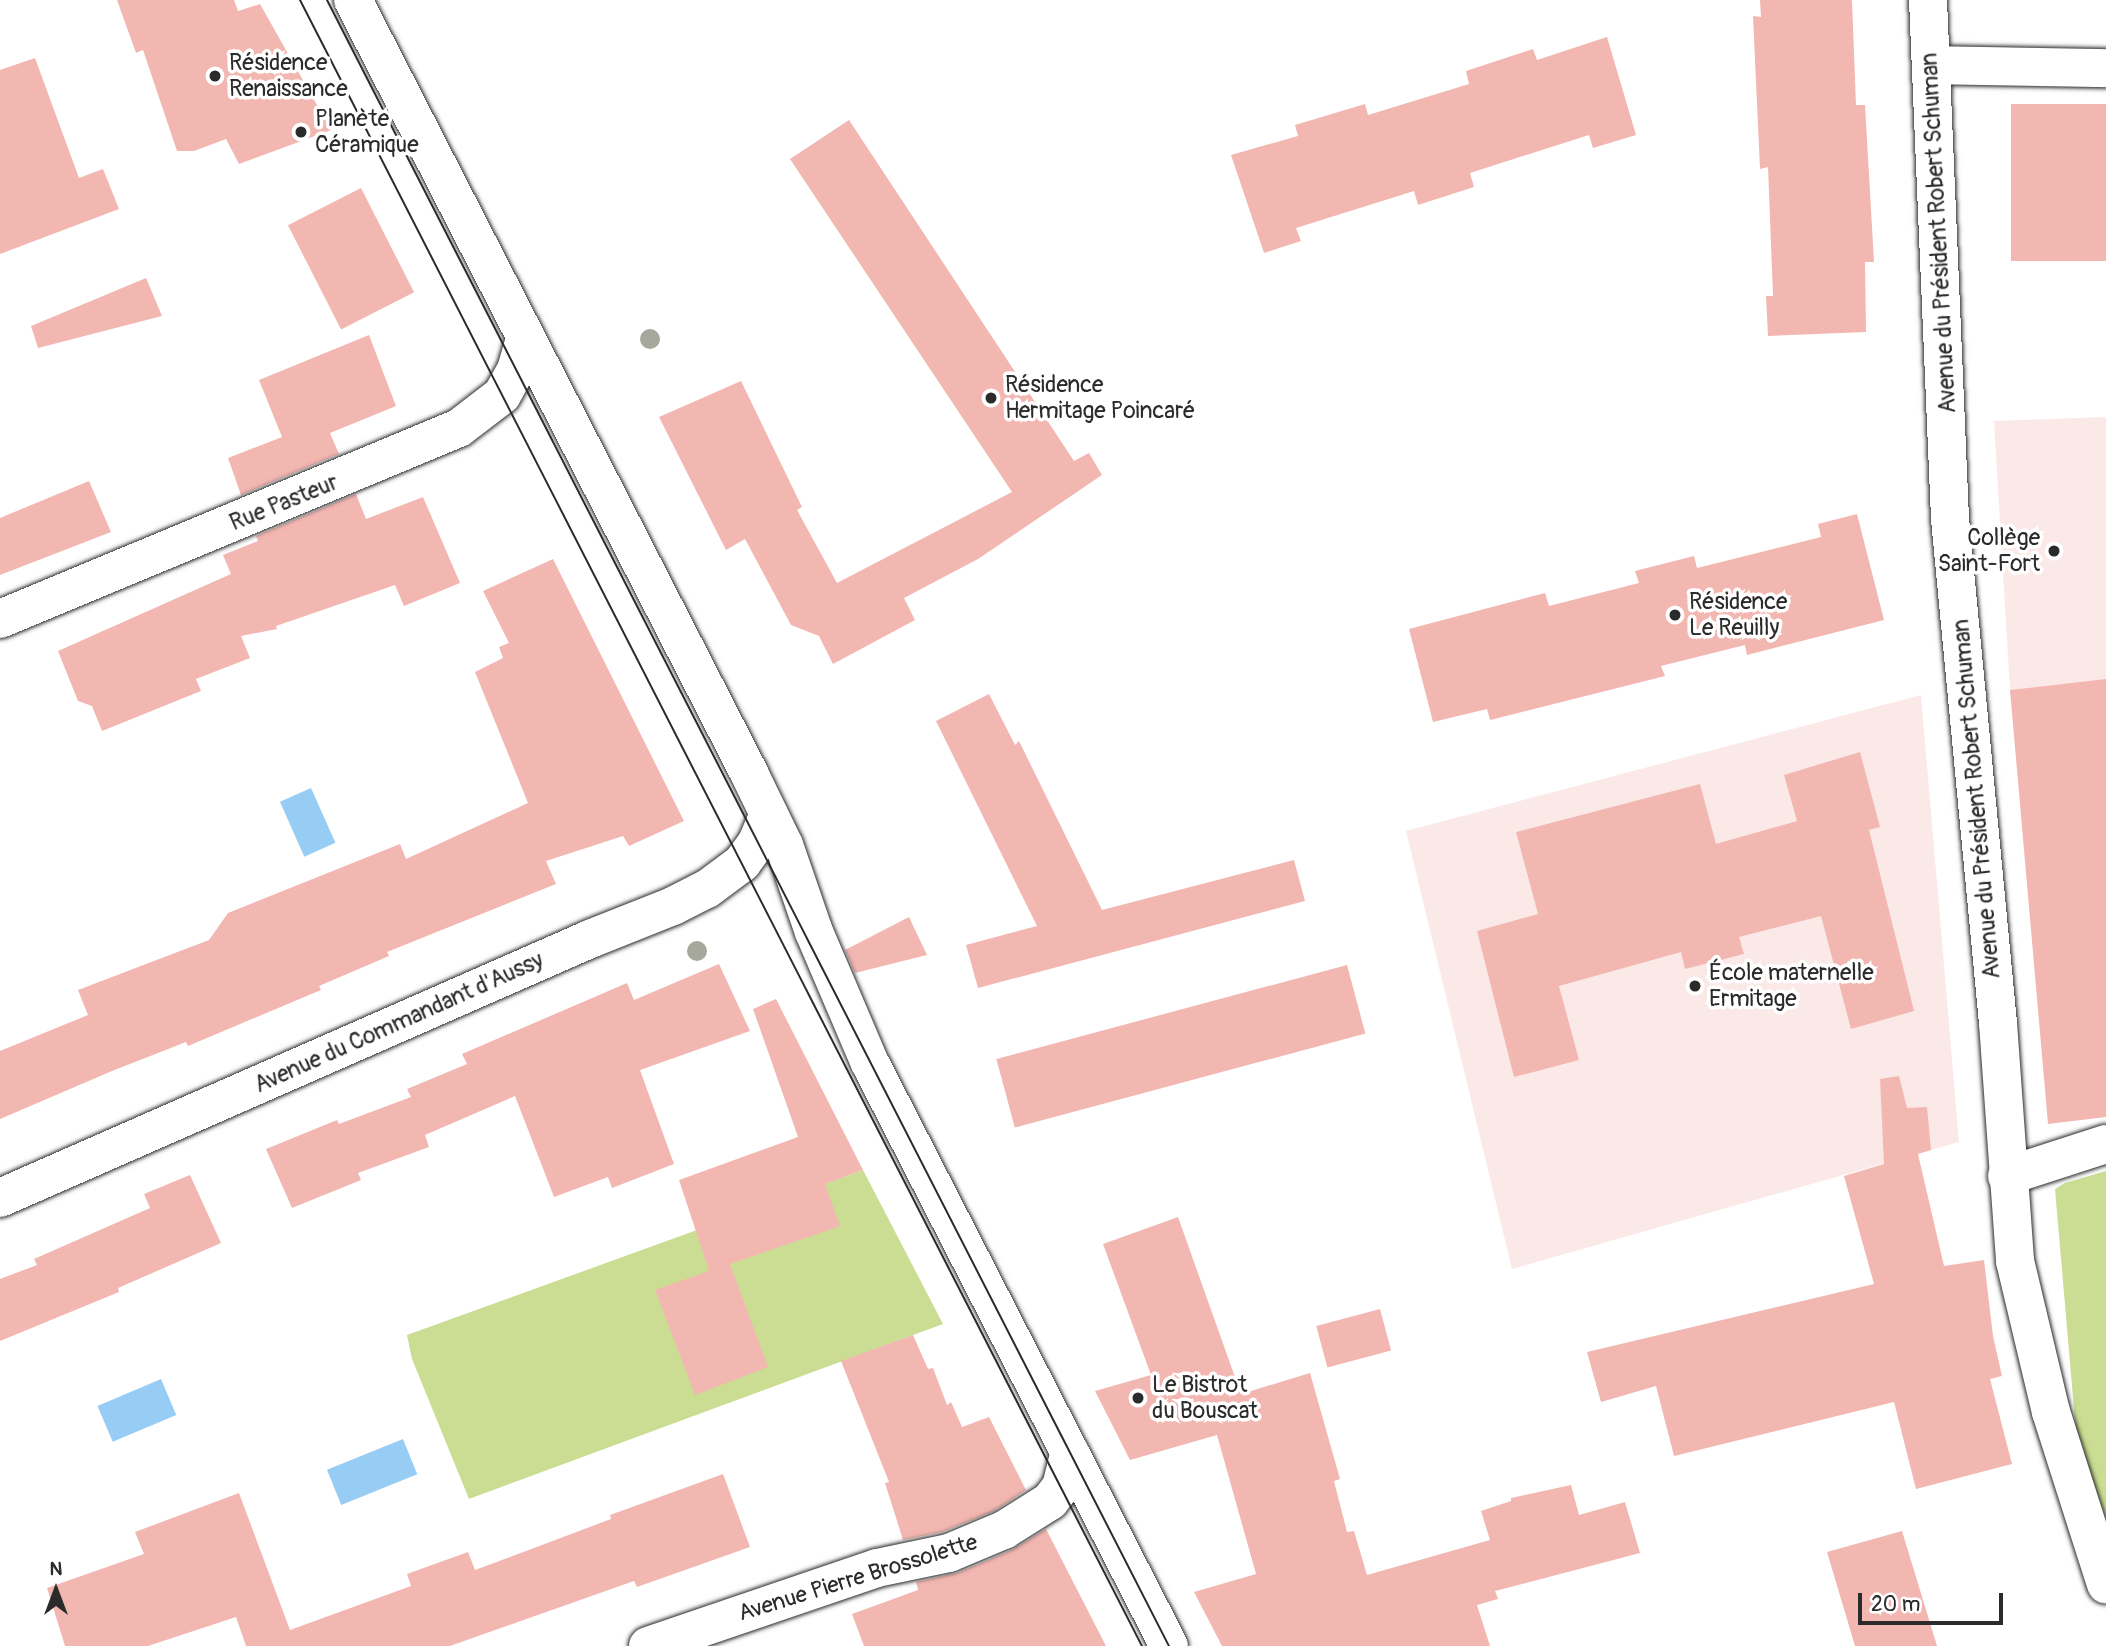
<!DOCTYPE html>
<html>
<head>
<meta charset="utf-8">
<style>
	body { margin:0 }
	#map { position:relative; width:2106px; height:1646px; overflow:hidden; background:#fff; font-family:Pangolin,sans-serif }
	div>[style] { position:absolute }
	.built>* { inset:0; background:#fbe9e8 }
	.green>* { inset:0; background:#cadd92 }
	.water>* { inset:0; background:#97ccf5; transform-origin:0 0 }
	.building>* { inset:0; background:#f3b7b2; transform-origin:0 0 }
	.roads { filter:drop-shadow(0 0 2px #2b2b2b) drop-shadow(0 0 2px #2b2b2b) }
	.street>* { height:38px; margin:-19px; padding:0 19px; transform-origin:19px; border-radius:19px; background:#fff }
	.secondary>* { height:38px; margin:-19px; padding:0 19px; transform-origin:19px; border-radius:19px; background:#fff }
	.tram>* { height:2px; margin:-1px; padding:0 1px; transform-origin:1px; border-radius:1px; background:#2b2b2b }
	.trees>* { width:20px; height:20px; margin:-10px; border-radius:50%; background:#a5a89b }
	.dots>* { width:19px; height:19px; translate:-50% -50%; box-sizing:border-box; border:4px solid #fff; border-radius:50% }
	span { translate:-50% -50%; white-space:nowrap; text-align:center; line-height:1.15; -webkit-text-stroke:7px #fff; paint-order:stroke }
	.poi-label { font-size:23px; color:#2b2b2b }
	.left { translate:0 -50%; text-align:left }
	.right { translate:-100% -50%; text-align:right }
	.street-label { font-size:23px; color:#2b2b2b }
	.north { position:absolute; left:21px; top:1555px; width:70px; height:70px; -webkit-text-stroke:5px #fff; paint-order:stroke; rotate:0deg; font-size:19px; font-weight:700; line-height:28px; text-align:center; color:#2b2b2b }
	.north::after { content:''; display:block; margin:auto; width:24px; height:32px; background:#2b2b2b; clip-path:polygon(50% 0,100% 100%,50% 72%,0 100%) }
	.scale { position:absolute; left:1858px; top:1593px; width:145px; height:32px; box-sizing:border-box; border:4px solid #2b2b2b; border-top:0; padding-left:9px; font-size:21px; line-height:24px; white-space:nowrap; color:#2b2b2b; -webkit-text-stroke:5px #fff; paint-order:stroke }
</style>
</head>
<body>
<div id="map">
	<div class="built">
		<div style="clip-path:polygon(2106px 417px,2106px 687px,2090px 681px,2010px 690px,1994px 421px)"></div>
		<div style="clip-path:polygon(1921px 695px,1959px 1142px,1512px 1269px,1406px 831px)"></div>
	</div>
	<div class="green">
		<div style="clip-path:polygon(863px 1170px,943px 1324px,469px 1499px,412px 1359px,407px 1335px)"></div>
		<div style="clip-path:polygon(2106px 1171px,2106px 1519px,2076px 1432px,2055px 1189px,2065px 1183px)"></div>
	</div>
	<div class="water">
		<div style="left:311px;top:788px;width:60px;height:34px;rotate:66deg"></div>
		<div style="left:161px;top:1379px;width:39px;height:69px;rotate:67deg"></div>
		<div style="left:403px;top:1439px;width:38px;height:82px;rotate:68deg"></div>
	</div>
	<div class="building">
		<div style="clip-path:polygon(117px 0,234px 0,238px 11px,260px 4px,331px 130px,239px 164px,226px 139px,194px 151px,177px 151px,143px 50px,136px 53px)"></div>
		<div style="clip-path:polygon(1760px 0,1852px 0,1856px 105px,1865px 105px,1874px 262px,1865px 262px,1866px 332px,1768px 336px,1766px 296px,1773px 296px,1768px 167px,1760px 169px,1753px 16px,1761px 17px)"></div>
		<div style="clip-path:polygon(1607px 37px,1636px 135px,1593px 148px,1589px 135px,1470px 173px,1474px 187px,1418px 205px,1414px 191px,1296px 228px,1301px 241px,1264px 253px,1231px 155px,1298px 136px,1295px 125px,1365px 104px,1368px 115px,1469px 84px,1466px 71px,1533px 49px,1537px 60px)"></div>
		<div style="clip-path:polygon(35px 58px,79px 178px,103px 169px,119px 209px,0 254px,0 70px)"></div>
		<div style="left:2011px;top:104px;width:95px;height:157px"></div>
		<div style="clip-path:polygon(849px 120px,1074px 461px,1089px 453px,1102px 475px,978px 559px,904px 598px,915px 620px,833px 664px,819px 636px,791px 625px,745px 539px,726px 550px,659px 417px,741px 381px,802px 507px,797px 510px,837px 583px,1012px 492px,790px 159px)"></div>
		<div style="left:361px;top:188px;width:117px;height:82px;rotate:63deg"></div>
		<div style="clip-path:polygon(146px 278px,162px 316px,38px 348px,31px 326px)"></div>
		<div style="clip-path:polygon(369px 335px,396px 406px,330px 433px,339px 454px,241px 495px,228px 458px,282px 437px,259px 380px)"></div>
		<div style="clip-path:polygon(89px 481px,111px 532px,0 575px,0 518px)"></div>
		<div style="clip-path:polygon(356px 494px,366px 519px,423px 497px,460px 583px,404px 606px,395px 585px,276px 626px,277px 629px,241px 636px,250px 658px,196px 679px,201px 691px,102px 731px,92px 706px,78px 701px,58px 651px,231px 574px,223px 555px,258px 541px,256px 536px)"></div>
		<div style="clip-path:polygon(1857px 514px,1884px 620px,1747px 655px,1745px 645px,1661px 666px,1665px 676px,1490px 720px,1487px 709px,1433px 722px,1409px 629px,1545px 593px,1549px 606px,1639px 583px,1635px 571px,1694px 556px,1697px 568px,1821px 537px,1818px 524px)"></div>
		<div style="clip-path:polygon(553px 559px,684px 821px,629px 846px,623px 836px,546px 861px,556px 884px,387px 952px,389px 956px,319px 986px,321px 990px,188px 1046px,186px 1042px,112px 1071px,0 1119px,0 1051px,88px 1015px,78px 990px,209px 940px,228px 913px,400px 844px,406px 859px,528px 803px,475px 672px,503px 658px,499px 647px,509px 643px,483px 591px)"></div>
		<div style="clip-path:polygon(2106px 679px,2106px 1117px,2048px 1124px,2010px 690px)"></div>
		<div style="clip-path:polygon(989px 694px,1015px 745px,1019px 741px,1102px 910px,1294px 860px,1305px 901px,978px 988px,966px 945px,1037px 926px,936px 721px)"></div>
		<div style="clip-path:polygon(1860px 752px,1880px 827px,1869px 830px,1914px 1011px,1851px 1029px,1821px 916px,1739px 937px,1744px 954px,1685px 969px,1681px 952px,1559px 986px,1579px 1060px,1514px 1077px,1477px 931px,1538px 914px,1516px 832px,1700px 784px,1716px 844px,1797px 821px,1784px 775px)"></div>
		<div style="clip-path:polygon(909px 917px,927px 955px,855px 973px,845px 950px)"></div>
		<div style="clip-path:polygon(719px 964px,750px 1031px,640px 1070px,674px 1164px,612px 1188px,608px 1177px,554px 1197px,515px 1096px,425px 1135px,429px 1147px,358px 1173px,361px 1180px,292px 1208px,266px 1149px,337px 1120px,339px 1124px,411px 1097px,407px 1089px,467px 1064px,462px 1054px,627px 983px,634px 1000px)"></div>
		<div style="left:1347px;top:965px;width:71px;height:363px;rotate:75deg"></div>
		<div style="clip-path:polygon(776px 999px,863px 1170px,825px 1184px,840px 1226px,730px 1264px,768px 1367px,695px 1395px,655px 1290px,709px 1271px,679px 1180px,798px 1137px,753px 1009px)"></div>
		<div style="clip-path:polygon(1899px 1076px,1907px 1108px,1927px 1107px,1931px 1150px,1918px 1154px,1944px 1266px,1984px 1260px,1993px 1336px,2002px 1376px,1990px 1379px,2012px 1464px,1916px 1489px,1894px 1402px,1674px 1456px,1656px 1386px,1601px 1402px,1587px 1352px,1874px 1284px,1844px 1176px,1884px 1164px,1880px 1079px)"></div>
		<div style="clip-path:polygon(190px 1175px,221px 1243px,118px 1288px,119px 1292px,0 1341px,0 1279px,37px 1265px,34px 1259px,150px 1208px,144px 1194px)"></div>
		<div style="clip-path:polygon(1178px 1217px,1241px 1394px,1310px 1373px,1340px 1479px,1334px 1481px,1347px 1532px,1354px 1531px,1367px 1575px,1490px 1540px,1481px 1511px,1511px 1501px,1511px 1498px,1571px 1485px,1579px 1515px,1625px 1502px,1640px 1553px,1495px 1591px,1498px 1599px,1477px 1605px,1490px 1646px,1222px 1646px,1194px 1592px,1256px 1574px,1217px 1435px,1130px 1460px,1095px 1391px,1151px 1375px,1103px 1244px)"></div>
		<div style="left:1380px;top:1309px;width:43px;height:66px;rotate:75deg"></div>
		<div style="clip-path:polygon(913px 1335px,928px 1369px,933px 1368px,947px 1405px,951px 1402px,962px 1427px,989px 1417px,1026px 1490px,994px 1511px,942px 1532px,903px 1540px,885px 1483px,889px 1482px,841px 1361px)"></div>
		<div style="clip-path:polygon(723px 1474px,750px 1547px,637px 1587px,634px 1581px,450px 1646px,246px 1646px,236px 1617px,148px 1646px,65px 1646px,47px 1588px,144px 1554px,135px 1532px,239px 1493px,290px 1630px,411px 1586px,407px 1574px,468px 1552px,475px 1570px,611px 1519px,610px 1515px)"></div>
		<div style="clip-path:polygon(1046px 1529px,1106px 1646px,864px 1646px,852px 1614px,918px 1590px,916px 1582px,957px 1573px,1012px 1550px)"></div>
		<div style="clip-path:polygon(1902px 1531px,1937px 1646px,1855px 1646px,1827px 1552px)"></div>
	</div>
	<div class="roads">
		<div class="street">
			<div style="left:1928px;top:0;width:519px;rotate:87.57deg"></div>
			<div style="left:1950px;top:519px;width:506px;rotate:84.56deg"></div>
			<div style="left:1998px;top:1023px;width:239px;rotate:85.9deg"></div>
			<div style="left:2015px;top:1261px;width:155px;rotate:76.6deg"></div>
			<div style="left:2051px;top:1412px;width:181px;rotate:72.3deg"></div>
			<div style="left:1931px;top:65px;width:175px;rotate:1deg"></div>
			<div style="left:0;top:619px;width:497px;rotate:-22.6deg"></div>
			<div style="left:459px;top:428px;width:54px;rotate:-37.5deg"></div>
			<div style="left:502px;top:395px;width:29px;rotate:-61deg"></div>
			<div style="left:516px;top:370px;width:33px;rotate:-74deg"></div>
			<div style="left:2007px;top:1176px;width:104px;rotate:-17.9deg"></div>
			<div style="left:0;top:1198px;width:644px;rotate:-23.7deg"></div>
			<div style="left:590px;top:939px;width:89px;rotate:-21.7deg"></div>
			<div style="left:673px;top:906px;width:38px;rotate:-27deg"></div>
			<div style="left:707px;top:889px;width:44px;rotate:-36.6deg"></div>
			<div style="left:742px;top:863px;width:26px;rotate:-54deg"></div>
			<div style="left:757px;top:842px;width:30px;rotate:-67deg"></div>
			<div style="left:648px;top:1646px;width:242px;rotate:-18.8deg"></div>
			<div style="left:877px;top:1568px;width:74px;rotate:-11.8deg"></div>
			<div style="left:949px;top:1553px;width:60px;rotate:-22.7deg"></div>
			<div style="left:1004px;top:1530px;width:54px;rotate:-32.2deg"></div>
			<div style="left:1050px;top:1501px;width:18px;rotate:-52deg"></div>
			<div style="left:1061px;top:1487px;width:36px;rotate:-76deg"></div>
		</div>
		<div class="secondary">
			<div style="left:353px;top:0;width:869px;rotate:62.87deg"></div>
			<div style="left:749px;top:773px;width:80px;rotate:64.1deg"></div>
			<div style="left:784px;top:845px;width:92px;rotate:71deg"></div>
			<div style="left:814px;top:932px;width:142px;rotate:66.9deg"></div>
			<div style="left:870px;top:1063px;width:655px;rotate:62.85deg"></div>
		</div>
	</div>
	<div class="tram">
		<div style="left:300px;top:0;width:1849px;rotate:62.91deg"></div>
		<div style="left:327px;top:0;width:1849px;rotate:62.91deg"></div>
	</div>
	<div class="trees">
		<div style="left:650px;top:339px"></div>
		<div style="left:697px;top:951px"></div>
	</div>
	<div class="dots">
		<div style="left:215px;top:76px;background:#2b2b2b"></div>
		<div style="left:301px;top:132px;background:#2b2b2b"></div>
		<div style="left:991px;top:398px;background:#2b2b2b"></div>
		<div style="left:2054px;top:551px;background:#2b2b2b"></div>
		<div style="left:1675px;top:615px;background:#2b2b2b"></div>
		<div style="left:1695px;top:986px;background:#2b2b2b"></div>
		<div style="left:1138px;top:1398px;background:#2b2b2b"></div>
	</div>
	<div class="poi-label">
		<span class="left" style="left:229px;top:76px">Résidence<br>Renaissance</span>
		<span class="left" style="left:315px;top:132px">Planète<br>Céramique</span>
		<span class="left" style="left:1005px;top:398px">Résidence<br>Hermitage Poincaré</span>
		<span class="right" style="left:2040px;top:551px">Collège<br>Saint-Fort</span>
		<span class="left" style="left:1689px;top:615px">Résidence<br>Le Reuilly</span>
		<span class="left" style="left:1709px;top:986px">École maternelle<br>Ermitage</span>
		<span class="left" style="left:1152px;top:1398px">Le Bistrot<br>du Bouscat</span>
	</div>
	<div class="street-label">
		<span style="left:1939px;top:233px;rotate:-93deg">Avenue du Président Robert Schuman</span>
		<span style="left:284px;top:503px;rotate:-22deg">Rue Pasteur</span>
		<span style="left:1977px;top:799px;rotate:-95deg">Avenue du Président Robert Schuman</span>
		<span style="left:399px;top:1023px;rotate:-24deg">Avenue du Commandant d'Aussy</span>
		<span style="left:858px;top:1578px;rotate:-17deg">Avenue Pierre Brossolette</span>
	</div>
	<div class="north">N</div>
	<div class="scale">20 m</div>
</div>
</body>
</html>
